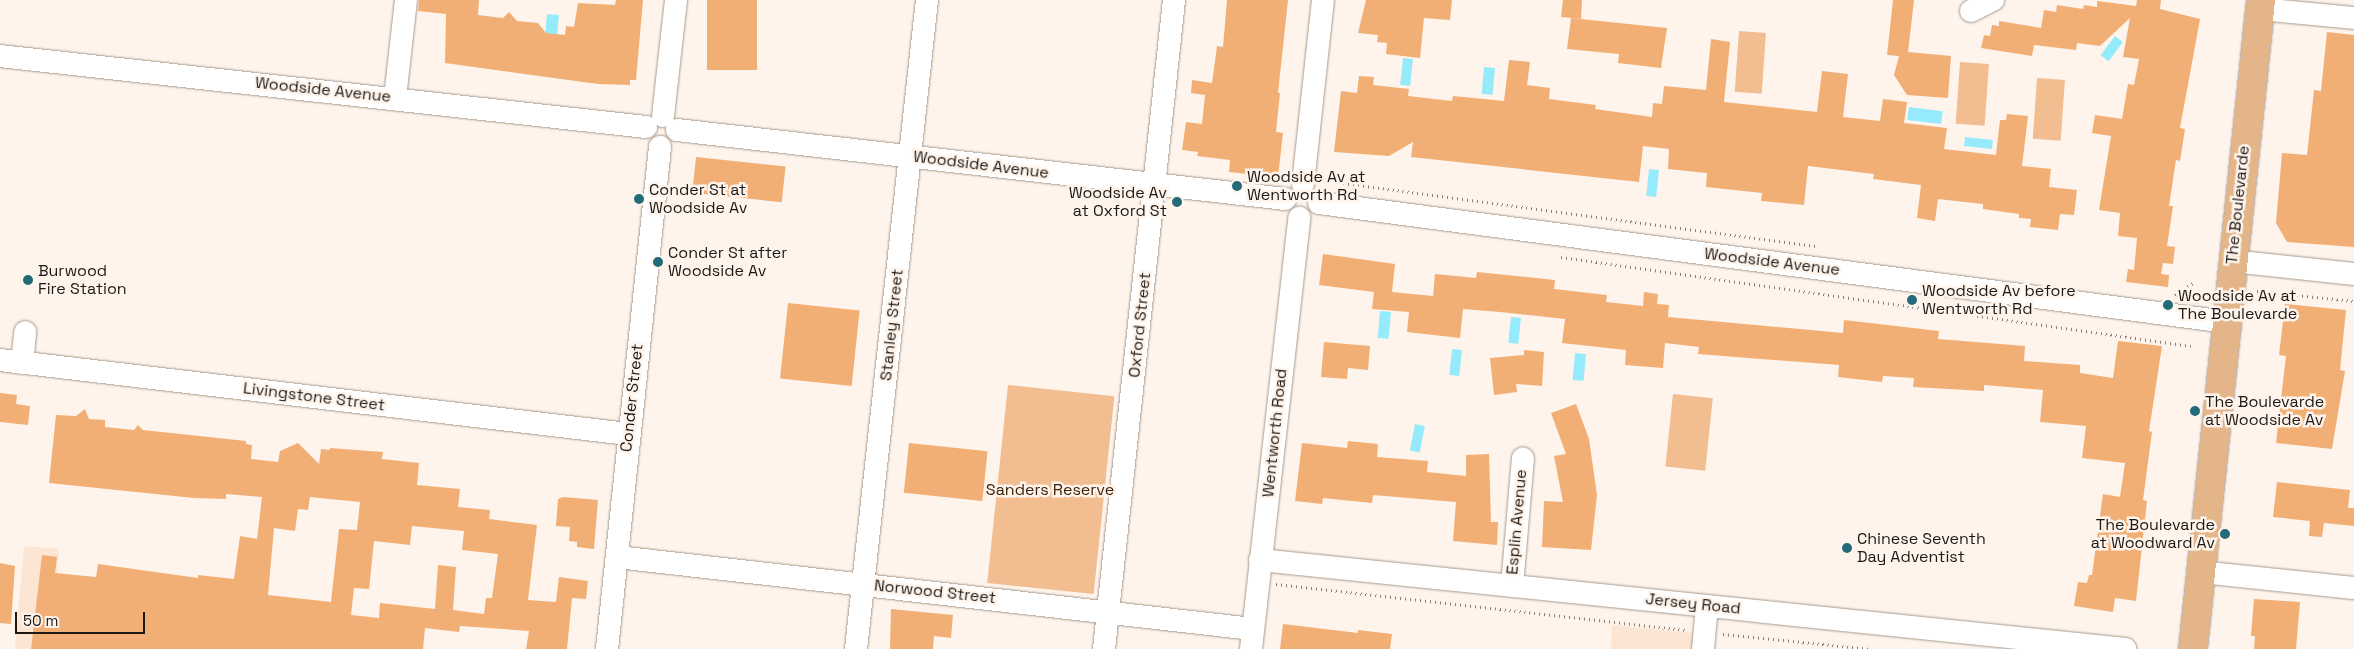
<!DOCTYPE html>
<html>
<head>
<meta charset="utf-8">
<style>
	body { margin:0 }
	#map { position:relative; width:2354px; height:649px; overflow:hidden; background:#fef4ec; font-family:"Space Grotesk",sans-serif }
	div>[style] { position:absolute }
	.built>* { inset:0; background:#fce5d2; transform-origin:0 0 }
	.green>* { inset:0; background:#f2bd91; transform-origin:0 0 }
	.water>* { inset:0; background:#95ebfc; transform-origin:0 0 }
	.building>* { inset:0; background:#f2af75; transform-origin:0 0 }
	.path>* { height:3px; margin-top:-1.5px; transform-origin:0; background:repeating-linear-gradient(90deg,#867f79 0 1px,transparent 0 5px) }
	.roads { filter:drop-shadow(0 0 1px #a7988b) drop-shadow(0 0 1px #a7988b) }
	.minor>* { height:22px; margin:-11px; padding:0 11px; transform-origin:11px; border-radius:11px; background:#fff }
	.major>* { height:28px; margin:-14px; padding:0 14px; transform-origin:14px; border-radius:14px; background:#e3b589 }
	.dots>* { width:14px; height:14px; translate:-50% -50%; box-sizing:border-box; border:2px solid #fef4ec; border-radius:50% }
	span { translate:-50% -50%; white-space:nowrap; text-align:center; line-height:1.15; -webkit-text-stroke:5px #fef4ec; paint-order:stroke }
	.street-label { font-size:16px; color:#1d1813 }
	.poi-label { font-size:16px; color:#1d1813 }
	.left { translate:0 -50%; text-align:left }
	.right { translate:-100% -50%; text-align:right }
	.park-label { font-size:16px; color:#3d2209 }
	.scale { position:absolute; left:15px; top:612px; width:130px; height:22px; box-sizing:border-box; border:2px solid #1d1813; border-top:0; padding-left:6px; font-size:15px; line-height:18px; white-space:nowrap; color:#1d1813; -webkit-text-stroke:4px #fef4ec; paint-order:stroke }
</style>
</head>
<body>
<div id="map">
	<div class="built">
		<div style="left:24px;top:546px;width:35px;height:103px;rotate:5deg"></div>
		<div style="clip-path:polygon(1612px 625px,1713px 635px,1712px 649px,1611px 649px)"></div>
	</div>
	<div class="green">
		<div style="left:1739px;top:31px;width:27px;height:61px;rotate:4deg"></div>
		<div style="left:1960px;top:62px;width:29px;height:62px;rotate:4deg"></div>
		<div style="left:2037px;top:78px;width:28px;height:61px;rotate:4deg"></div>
		<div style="left:1008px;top:385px;width:107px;height:199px;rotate:6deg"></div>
		<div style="left:1673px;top:394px;width:40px;height:73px;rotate:6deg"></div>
	</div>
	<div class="water">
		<div style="left:547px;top:14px;width:12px;height:21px;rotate:5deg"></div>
		<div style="left:2115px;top:36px;width:10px;height:24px;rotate:37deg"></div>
		<div style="left:1403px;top:58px;width:10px;height:27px;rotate:6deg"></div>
		<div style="left:1484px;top:67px;width:11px;height:27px;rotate:5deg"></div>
		<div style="left:1909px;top:107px;width:34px;height:13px;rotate:7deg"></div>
		<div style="left:1965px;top:137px;width:28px;height:9px;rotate:6deg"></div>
		<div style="left:1649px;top:169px;width:10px;height:27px;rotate:6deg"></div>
		<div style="left:1380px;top:311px;width:11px;height:27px;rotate:5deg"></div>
		<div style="left:1511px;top:317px;width:10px;height:26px;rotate:6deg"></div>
		<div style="left:1452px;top:349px;width:10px;height:26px;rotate:6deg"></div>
		<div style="left:1575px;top:353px;width:11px;height:27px;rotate:5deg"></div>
		<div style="left:1415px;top:424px;width:10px;height:27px;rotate:11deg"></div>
	</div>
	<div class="building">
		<div style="clip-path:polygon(419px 0,479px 0,478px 15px,503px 18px,509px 12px,517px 21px,538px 23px,546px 33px,565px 35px,566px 26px,574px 27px,578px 3px,615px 5px,616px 0,643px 0,636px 80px,630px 80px,630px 85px,598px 84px,445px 63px,446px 14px,418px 11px)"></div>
		<div style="left:707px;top:0;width:50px;height:70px"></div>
		<div style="clip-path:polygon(1227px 0,1288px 0,1278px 93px,1280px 93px,1276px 132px,1283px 133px,1278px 177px,1229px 172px,1230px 160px,1197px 156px,1198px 152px,1182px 150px,1186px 122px,1202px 124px,1205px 95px,1191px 93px,1192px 80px,1212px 83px,1217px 46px,1223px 47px)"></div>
		<div style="clip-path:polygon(1366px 0,1452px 0,1450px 20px,1424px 18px,1420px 58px,1386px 54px,1387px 43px,1377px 42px,1378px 35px,1358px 33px)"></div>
		<div style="clip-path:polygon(1563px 0,1582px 0,1581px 19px,1561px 17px)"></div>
		<div style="clip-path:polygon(1893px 0,1914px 0,1908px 52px,1951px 56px,1948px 98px,1907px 95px,1894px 75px,1899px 56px,1887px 55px)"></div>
		<div style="clip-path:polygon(2137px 0,2161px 0,2160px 9px,2200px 19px,2180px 128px,2185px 129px,2180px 161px,2176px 160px,2169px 206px,2173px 206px,2167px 246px,2175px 247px,2173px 264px,2163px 263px,2161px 274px,2169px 275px,2168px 287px,2126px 282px,2128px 269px,2134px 270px,2137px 238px,2118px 236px,2120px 213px,2099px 210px,2111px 136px,2092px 133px,2095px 115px,2122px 119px,2128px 84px,2134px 85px,2139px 59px,2123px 57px,2130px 18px,2100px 46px,2077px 43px,2076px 50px,2034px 45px,2032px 56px,1981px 48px,1984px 35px,1990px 36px,1992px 25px,1999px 26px,1999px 21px,2041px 28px,2044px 10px,2056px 12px,2057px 5px,2083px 9px,2084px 5px,2097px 7px,2097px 1px,2136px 6px)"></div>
		<div style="clip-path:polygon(1571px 18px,1667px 28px,1661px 68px,1618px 63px,1619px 54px,1567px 49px)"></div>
		<div style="clip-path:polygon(2327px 32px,2354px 35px,2354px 247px,2287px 242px,2276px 223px,2282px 153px,2307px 155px,2314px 90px,2321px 91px)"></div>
		<div style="clip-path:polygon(1711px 39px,1730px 42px,1724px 102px,1817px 112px,1822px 71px,1848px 74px,1843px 117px,1880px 121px,1883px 99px,1907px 102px,1904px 123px,1947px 128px,1944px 149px,1996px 155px,2000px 120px,2006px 120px,2007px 114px,2028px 116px,2022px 166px,2051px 169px,2049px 187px,2077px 190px,2074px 215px,2060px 214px,2058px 230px,2030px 227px,2031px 219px,2019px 218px,2019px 214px,1983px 209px,1983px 204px,1938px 199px,1935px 221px,1917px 218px,1921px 185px,1873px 179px,1874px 174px,1808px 166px,1804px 205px,1761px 201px,1762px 193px,1706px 187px,1707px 173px,1668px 169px,1669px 149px,1643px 146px,1639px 182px,1411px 157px,1413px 142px,1389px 156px,1334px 152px,1341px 91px,1357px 93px,1359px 76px,1374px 77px,1373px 85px,1409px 89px,1408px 96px,1452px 101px,1453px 96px,1504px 101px,1509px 60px,1530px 62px,1527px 85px,1550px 88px,1549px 99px,1596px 105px,1595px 109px,1652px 117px,1653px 103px,1662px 104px,1664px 86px,1706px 90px)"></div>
		<div style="left:696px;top:157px;width:90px;height:36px;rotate:6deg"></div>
		<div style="clip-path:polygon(1323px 254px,1395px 264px,1392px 292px,1433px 296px,1435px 274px,1476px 278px,1477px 272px,1555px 280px,1554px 289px,1607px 295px,1606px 302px,1643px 306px,1644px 292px,1658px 294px,1657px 304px,1669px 305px,1668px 317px,1843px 333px,1844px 320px,1939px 331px,1938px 339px,2025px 346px,2024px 361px,2080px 365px,2080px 373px,2113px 378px,2118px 341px,2162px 346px,2149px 431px,2152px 432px,2143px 500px,2147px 501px,2136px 601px,2115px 598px,2113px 612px,2074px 606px,2078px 582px,2087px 583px,2089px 575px,2092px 575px,2103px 494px,2120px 497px,2125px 463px,2082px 458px,2086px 426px,2040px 422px,2043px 390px,1984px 385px,1984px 391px,1913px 387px,1914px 378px,1883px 376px,1882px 382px,1838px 377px,1839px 365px,1698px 354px,1699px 347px,1665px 343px,1663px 368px,1625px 365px,1626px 350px,1562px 343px,1565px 319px,1500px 312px,1463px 309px,1460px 338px,1407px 332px,1409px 312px,1372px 309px,1374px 292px,1319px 285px)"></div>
		<div style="left:788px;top:303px;width:72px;height:76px;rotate:6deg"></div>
		<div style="clip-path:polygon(2285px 304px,2346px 310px,2340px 370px,2345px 371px,2332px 449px,2276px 443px,2286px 356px,2279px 355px)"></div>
		<div style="clip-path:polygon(1324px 342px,1370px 346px,1368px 370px,1348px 368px,1347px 379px,1321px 377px)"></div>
		<div style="clip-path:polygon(1524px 350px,1544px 352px,1542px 386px,1516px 384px,1517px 392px,1494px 395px,1490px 358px,1524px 355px)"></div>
		<div style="clip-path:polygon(0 393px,17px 395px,16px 404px,30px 406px,28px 425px,0 422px)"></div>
		<div style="clip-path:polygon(1576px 404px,1589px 439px,1597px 495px,1591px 550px,1542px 547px,1544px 501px,1563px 502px,1554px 456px,1566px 454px,1551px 413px)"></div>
		<div style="clip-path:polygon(evenodd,85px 409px,89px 419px,105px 420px,105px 427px,134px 430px,138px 425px,143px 430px,246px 441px,246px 444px,252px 445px,251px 459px,278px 462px,280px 451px,298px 443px,319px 464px,321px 449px,330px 450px,330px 448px,383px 452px,382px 459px,419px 463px,417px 485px,460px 489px,458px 507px,490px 510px,489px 519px,537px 525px,528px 600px,556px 602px,559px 577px,588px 581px,586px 599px,572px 598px,567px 649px,526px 649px,529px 631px,460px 626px,459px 632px,425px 628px,423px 649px,31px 649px,42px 555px,57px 557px,55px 573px,96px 577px,98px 564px,198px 578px,198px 575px,234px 579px,240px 536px,257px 539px,262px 497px,226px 494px,226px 499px,194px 498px,49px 483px,56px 415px,76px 416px,85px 409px,310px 497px,360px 502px,357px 530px,339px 529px,331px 602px,268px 595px,274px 528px,295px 531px,298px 509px,308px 510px,310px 497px,85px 409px,412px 526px,464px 531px,462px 550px,498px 554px,492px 598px,486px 598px,484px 614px,453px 610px,456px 567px,438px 565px,435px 609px,380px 603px,379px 618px,351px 615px,354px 588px,369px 589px,374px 541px,410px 545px,412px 526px)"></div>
		<div style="clip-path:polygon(1348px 441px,1378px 444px,1377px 457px,1428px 461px,1427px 472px,1466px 476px,1466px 455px,1489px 454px,1491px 522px,1498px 522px,1497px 545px,1453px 541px,1456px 502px,1373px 495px,1372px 503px,1323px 498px,1322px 504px,1295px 501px,1302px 443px,1347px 448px)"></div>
		<div style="left:909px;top:443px;width:79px;height:50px;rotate:6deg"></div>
		<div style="clip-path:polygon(2277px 482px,2350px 490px,2348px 508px,2354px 508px,2354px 526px,2324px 523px,2322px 537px,2309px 536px,2310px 521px,2273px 517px)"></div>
		<div style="clip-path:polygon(563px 497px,598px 500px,594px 549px,577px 547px,577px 542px,569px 541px,570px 527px,556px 526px,558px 499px)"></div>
		<div style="clip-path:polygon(0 563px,15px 566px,11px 624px,0 623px)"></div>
		<div style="clip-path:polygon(2254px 599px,2300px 602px,2296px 649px,2254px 649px,2255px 636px,2251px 636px)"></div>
		<div style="clip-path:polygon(891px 609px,953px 615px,951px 638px,934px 636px,933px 649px,890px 649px)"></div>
		<div style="clip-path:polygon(1283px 624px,1358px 633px,1358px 630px,1392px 634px,1390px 649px,1280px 649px)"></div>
	</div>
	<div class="path">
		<div style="left:1343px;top:183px;width:477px;rotate:7.6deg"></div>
		<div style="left:1561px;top:257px;width:636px;rotate:8.04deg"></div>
		<div style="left:2257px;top:291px;width:98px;rotate:5.9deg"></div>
		<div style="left:2175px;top:295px;width:22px;rotate:-34deg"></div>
		<div style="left:1276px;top:584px;width:414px;rotate:6.4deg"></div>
		<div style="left:1723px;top:634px;width:148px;rotate:5.8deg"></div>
	</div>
	<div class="roads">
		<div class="minor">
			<div style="left:2260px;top:9px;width:94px;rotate:5.5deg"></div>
			<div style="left:1971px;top:11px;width:25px;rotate:-27deg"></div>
			<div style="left:0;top:56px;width:650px;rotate:6.27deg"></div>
			<div style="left:395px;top:98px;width:99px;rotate:-83.6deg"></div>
			<div style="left:663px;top:116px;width:117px;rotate:-83.6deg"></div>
			<div style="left:677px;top:130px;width:612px;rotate:6.47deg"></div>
			<div style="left:1303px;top:184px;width:185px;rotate:-83.8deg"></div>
			<div style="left:1319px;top:203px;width:915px;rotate:7.47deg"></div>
			<div style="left:2232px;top:261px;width:123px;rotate:6.1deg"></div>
			<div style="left:0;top:360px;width:632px;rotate:6.72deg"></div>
			<div style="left:22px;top:363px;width:31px;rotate:-84deg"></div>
			<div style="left:617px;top:557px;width:640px;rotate:6.46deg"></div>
			<div style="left:1260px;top:560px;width:870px;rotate:5.87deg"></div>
			<div style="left:2201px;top:572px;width:154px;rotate:6deg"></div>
			<div style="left:1512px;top:586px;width:128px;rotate:-85.1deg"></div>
			<div style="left:607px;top:649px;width:505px;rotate:-83.97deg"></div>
			<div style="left:856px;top:649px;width:653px;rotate:-83.76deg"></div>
			<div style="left:1104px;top:649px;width:653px;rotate:-83.84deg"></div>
			<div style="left:1251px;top:649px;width:434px;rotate:-83.6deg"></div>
			<div style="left:1703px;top:649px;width:43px;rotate:-84.7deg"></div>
		</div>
		<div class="major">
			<div style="left:2193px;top:649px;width:653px;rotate:-84.02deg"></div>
		</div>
	</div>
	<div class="dots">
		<div style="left:1237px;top:186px;background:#226a77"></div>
		<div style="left:639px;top:199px;background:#226a77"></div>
		<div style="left:1177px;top:202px;background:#226a77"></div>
		<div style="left:658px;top:262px;background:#226a77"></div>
		<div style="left:28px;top:280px;background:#226a77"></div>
		<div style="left:1912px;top:300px;background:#226a77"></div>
		<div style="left:2168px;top:305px;background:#226a77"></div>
		<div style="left:2195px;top:411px;background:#226a77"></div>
		<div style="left:2225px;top:534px;background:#226a77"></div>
		<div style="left:1847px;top:548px;background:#226a77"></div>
	</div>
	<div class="street-label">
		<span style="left:323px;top:90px;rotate:6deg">Woodside Avenue</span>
		<span style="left:981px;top:165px;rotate:7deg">Woodside Avenue</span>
		<span style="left:2238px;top:205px;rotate:-84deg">The Boulevarde</span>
		<span style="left:1772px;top:262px;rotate:7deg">Woodside Avenue</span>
		<span style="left:892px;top:325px;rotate:-84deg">Stanley Street</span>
		<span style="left:1140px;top:325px;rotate:-84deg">Oxford Street</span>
		<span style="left:314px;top:397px;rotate:7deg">Livingstone Street</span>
		<span style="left:632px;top:398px;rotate:-84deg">Conder Street</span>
		<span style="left:1275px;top:433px;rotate:-84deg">Wentworth Road</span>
		<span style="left:1517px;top:522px;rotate:-85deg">Esplin Avenue</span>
		<span style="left:935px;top:592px;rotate:6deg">Norwood Street</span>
		<span style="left:1693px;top:604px;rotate:6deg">Jersey Road</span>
	</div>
	<div class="poi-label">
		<span class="left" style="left:1247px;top:186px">Woodside Av at<br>Wentworth Rd</span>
		<span class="left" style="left:649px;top:199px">Conder St at<br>Woodside Av</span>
		<span class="right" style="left:1167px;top:202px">Woodside Av<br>at Oxford St</span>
		<span class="left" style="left:668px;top:262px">Conder St after<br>Woodside Av</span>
		<span class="left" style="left:38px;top:280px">Burwood<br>Fire Station</span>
		<span class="left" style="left:1922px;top:300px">Woodside Av before<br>Wentworth Rd</span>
		<span class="left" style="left:2178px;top:305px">Woodside Av at<br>The Boulevarde</span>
		<span class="left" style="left:2205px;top:411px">The Boulevarde<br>at Woodside Av</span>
		<span class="right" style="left:2215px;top:534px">The Boulevarde<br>at Woodward Av</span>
		<span class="left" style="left:1857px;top:548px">Chinese Seventh<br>Day Adventist</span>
	</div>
	<div class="park-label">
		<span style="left:1050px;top:490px">Sanders Reserve</span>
	</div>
	<div class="scale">50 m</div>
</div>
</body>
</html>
